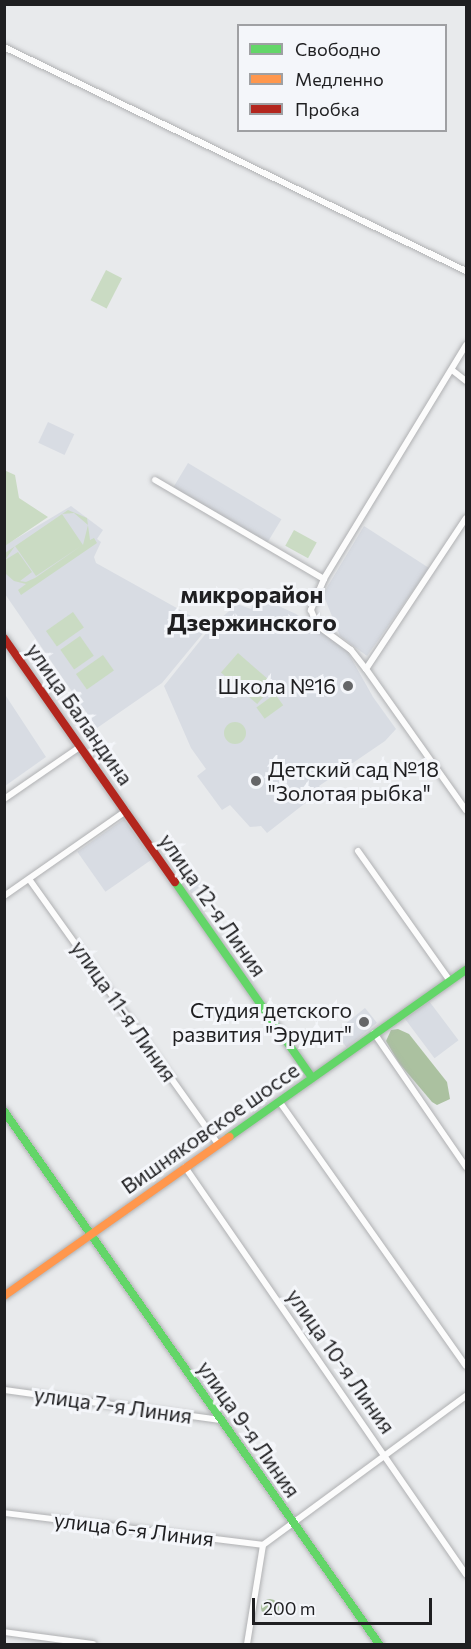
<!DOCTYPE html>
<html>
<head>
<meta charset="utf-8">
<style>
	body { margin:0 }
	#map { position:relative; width:471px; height:1649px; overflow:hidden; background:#e8eaec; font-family:Commissioner,sans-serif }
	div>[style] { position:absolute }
	.built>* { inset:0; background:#d8dce3; transform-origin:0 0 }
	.green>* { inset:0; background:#cadbc3; transform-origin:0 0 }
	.round { border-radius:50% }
	.water>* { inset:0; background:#abc1a0 }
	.roads { filter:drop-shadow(0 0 2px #b0b1b3) drop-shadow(0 0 2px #b0b1b3) }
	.street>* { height:6px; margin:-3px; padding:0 3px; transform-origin:3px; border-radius:3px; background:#fcfcfc }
	.fast>* { height:8px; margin:-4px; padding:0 4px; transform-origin:4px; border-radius:4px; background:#63d668 }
	.slow>* { height:8px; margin:-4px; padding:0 4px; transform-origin:4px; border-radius:4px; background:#ff974d }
	.jam>* { height:8px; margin:-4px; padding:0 4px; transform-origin:4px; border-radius:4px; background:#b3261e }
	.dots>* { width:16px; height:16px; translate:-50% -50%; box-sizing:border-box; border:3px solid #f4f6fa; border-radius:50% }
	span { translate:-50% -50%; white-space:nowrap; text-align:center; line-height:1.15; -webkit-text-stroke:6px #f4f6fa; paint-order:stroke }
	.poi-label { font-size:21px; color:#1f1f21 }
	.right { translate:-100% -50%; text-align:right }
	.left { translate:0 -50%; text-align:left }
	.street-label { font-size:21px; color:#1f1f21 }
	.quarter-label { font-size:24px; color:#1f1f21; font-weight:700 }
	.frame { position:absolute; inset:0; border:6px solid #1f1f21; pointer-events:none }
	.legend { position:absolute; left:237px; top:24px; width:210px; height:108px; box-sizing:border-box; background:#f4f6fa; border:2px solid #9fa0a3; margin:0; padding:8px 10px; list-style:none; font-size:18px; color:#1f1f21 }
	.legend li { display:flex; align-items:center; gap:12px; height:30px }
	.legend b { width:30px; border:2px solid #9fa0a3 }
	.scale { position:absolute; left:252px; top:1598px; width:180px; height:27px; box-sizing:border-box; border:3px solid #1f1f21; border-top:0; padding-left:8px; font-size:18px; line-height:21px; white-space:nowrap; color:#1f1f21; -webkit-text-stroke:4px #f4f6fa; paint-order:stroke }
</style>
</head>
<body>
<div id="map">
	<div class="built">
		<div style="left:48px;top:422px;width:29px;height:23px;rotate:25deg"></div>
		<div style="left:188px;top:463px;width:109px;height:29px;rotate:31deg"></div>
		<div style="clip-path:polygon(71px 506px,103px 530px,97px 539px,101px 542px,94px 557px,96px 563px,209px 626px,162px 683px,97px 728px,5px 594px,4px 546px)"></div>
		<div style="clip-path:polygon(364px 526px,429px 568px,367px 656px,340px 636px,323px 594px)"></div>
		<div style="clip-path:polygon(257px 596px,296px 614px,346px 649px,373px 697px,396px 729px,385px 741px,319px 786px,322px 790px,267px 833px,261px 826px,250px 827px,230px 805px,222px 810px,197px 776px,206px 769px,191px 748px,164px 686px,211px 627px,237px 604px,251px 609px)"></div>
		<div style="clip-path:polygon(4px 693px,46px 757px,5px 786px,4px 786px)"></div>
		<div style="left:124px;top:819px;width:49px;height:57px;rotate:55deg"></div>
		<div style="left:187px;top:864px;width:26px;height:14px;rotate:53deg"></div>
		<div style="left:429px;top:1001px;width:49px;height:30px;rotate:53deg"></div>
		<div style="left:365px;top:1008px;width:19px;height:39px;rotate:51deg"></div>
	</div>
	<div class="green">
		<div style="left:106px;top:270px;width:18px;height:34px;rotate:27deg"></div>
		<div style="clip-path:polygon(4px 470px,15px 475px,19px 498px,48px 517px,5px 546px)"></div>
		<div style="clip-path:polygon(evenodd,68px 510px,87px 518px,90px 540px,94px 538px,97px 543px,21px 595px,18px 590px,26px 584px,14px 581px,6px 574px,5px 553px,68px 510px,74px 513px,88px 525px,83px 545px,62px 514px,74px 513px,68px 510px,81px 546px,35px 578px,26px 582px,20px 581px,32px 572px,18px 552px,5px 560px,15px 546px,36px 576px,81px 546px)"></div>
		<div style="left:294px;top:530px;width:26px;height:18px;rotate:29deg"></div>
		<div style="left:73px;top:612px;width:19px;height:33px;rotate:55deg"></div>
		<div style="left:80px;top:636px;width:24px;height:24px;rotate:55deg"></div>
		<div style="left:238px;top:653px;width:48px;height:26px;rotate:41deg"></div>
		<div style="left:103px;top:655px;width:19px;height:33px;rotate:55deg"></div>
		<div style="left:275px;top:694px;width:14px;height:23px;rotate:54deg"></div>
		<div class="round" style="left:224px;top:722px;width:22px;height:22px"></div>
	</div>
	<div class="water">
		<div style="clip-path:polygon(398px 1029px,409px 1034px,447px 1082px,450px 1099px,437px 1105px,432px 1102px,399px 1063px,386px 1041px,391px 1030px)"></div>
		<div class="round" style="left:261px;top:1599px;width:18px;height:18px"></div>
	</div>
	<div class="roads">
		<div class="street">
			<div style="left:4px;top:47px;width:513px;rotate:25.87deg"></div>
			<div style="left:466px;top:345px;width:274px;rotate:121.3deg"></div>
			<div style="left:324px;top:579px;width:34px;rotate:113deg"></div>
			<div style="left:311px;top:610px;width:16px;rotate:68deg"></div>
			<div style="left:317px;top:625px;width:42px;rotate:36.3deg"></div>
			<div style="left:351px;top:650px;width:24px;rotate:52deg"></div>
			<div style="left:366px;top:669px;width:173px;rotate:54.7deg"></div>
			<div style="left:452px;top:370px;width:18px;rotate:38deg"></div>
			<div style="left:155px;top:480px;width:196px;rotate:30.4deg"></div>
			<div style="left:366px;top:669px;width:181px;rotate:-56.5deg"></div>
			<div style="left:4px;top:799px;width:93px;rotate:-34.5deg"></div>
			<div style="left:358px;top:851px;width:159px;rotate:54.7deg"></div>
			<div style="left:29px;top:879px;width:325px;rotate:54.5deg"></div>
			<div style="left:4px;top:896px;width:149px;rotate:-34.9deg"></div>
			<div style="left:374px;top:1033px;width:163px;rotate:55.5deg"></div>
			<div style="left:279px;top:1101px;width:324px;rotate:54.8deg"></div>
			<div style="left:185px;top:1167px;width:495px;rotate:55.4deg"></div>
			<div style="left:4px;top:1390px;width:219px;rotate:7.9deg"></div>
			<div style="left:4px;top:1513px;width:261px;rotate:7deg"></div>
			<div style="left:4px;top:1632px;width:90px;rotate:7.7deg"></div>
			<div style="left:247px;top:1644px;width:100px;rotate:-80.8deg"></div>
			<div style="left:263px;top:1545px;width:252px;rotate:-36.3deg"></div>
		</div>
		<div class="fast">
			<div style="left:175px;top:882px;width:239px;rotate:55deg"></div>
			<div style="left:4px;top:1111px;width:652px;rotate:54.87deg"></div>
			<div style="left:229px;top:1137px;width:290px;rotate:-35.2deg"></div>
		</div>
		<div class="slow">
			<div style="left:4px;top:1296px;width:276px;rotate:-35.2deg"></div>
		</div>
		<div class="jam">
			<div style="left:4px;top:638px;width:298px;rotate:55deg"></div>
		</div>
	</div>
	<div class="dots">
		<div style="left:348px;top:686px;background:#656668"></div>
		<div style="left:256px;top:781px;background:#656668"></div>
		<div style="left:364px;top:1022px;background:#656668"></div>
	</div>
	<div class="poi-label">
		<span class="right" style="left:336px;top:686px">Школа №16</span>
		<span class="left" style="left:268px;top:781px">Детский сад №18<br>"Золотая рыбка"</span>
		<span class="right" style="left:352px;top:1022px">Студия детского<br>развития "Эрудит"</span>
	</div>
	<div class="street-label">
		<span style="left:80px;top:714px;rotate:55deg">улица Баландина</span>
		<span style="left:213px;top:905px;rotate:55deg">улица 12-я Линия</span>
		<span style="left:124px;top:1011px;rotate:55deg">улица 11-я Линия</span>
		<span style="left:210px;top:1128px;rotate:-35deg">Вишняковское шоссе</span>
		<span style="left:341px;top:1361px;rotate:55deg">улица 10-я Линия</span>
		<span style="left:113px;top:1405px;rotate:8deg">улица 7-я Линия</span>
		<span style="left:249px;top:1429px;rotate:55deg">улица 9-я Линия</span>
		<span style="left:134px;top:1529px;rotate:7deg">улица 6-я Линия</span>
	</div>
	<div class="quarter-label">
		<span style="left:252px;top:608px">микрорайон<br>Дзержинского</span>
	</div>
	<div class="frame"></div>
	<ul class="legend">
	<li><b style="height:8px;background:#63d668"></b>Свободно</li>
	<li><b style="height:8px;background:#ff974d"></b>Медленно</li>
	<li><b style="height:8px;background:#b3261e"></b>Пробка</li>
	</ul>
	<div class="scale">200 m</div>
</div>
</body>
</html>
